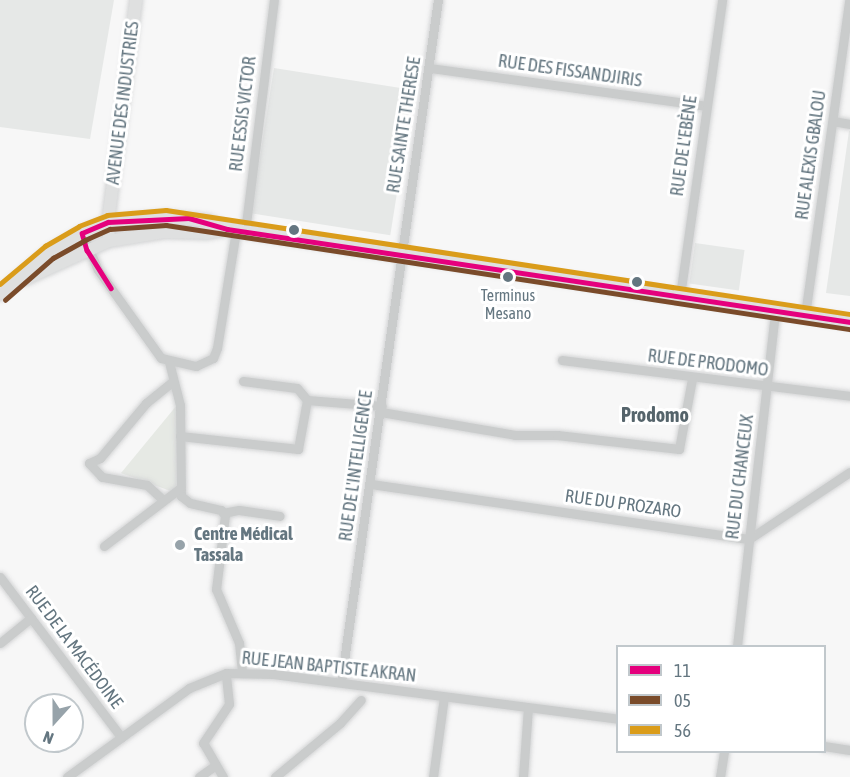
<!DOCTYPE html>
<html>
<head>
<meta charset="utf-8">
<style>
	body { margin:0 }
	#map { position:relative; width:850px; height:777px; overflow:hidden; background:#f7f7f7; font-family:"Asap Condensed",sans-serif }
	div>[style] { position:absolute }
	.built>* { inset:0; background:#e6e8e7; transform-origin:0 0 }
	.green>* { inset:0; background:#e6e9e4 }
	.roads { filter:drop-shadow(0 0 2px #d3d4d5) drop-shadow(0 0 2px #d3d4d5) }
	.street>* { height:9px; margin:-4.5px; padding:0 4.5px; transform-origin:4.5px; border-radius:4.5px; background:#cacccc }
	.secondary>* { height:12px; margin:-6px; padding:0 6px; transform-origin:6px; border-radius:6px; background:#dfe0e0 }
	.bus-1>* { height:4.5px; margin:-2.25px; padding:0 2.25px; transform-origin:2.25px; border-radius:2.25px; background:#e5007d }
	.bus-2>* { height:4.5px; margin:-2.25px; padding:0 2.25px; transform-origin:2.25px; border-radius:2.25px; background:#7a4b2a }
	.bus-3>* { height:4.5px; margin:-2.25px; padding:0 2.25px; transform-origin:2.25px; border-radius:2.25px; background:#da9c1a }
	.dots>* { width:16px; height:16px; translate:-50% -50%; box-sizing:border-box; border:3px solid #fff; border-radius:50% }
	span { translate:-50% -50%; white-space:nowrap; text-align:center; line-height:1.15; -webkit-text-stroke:6px #fff; paint-order:stroke }
	.bus-label { font-size:16px; color:#647680 }
	.street-label { font-size:18px; color:#647680 }
	.poi-label { font-size:18px; color:#647680; font-weight:700 }
	.left { translate:0 -50%; text-align:left }
	.neighbourhood-label { font-size:20px; color:#55646b; font-weight:700 }
	.legend { position:absolute; left:616px; top:645px; width:210px; height:108px; box-sizing:border-box; background:#fff; border:2px solid #c1c8cc; margin:0; padding:8px 10px; list-style:none; font-size:18px; color:#647680 }
	.legend li { display:flex; align-items:center; gap:12px; height:30px }
	.legend b { width:30px; border:2px solid #c1c8cc }
	.north { position:absolute; left:24px; top:693px; width:60px; height:60px; box-sizing:border-box; background:#fff; border:2px solid #c1c8cc; border-radius:50%; rotate:201deg; font-size:16px; font-weight:700; line-height:24px; text-align:center; color:#647680 }
	.north::after { content:''; display:block; margin:auto; width:21px; height:27px; background:#97a3aa; clip-path:polygon(50% 0,100% 100%,50% 72%,0 100%) }
</style>
</head>
<body>
<div id="map">
	<div class="built">
		<div style="clip-path:polygon(0 0,114px 0,90px 139px,0 127px)"></div>
		<div style="left:274px;top:68px;width:141px;height:147px;rotate:9deg"></div>
		<div style="clip-path:polygon(849px 131px,850px 131px,850px 296px,826px 293px)"></div>
		<div style="left:695px;top:243px;width:50px;height:41px;rotate:8deg"></div>
	</div>
	<div class="green">
		<div style="clip-path:polygon(177px 405px,176px 493px,121px 473px)"></div>
	</div>
	<div class="roads">
		<div class="street">
			<div style="left:430px;top:68px;width:279px;rotate:7.8deg"></div>
			<div style="left:833px;top:121px;width:17px;rotate:10deg"></div>
			<div style="left:245px;top:232px;width:234px;rotate:-82.9deg"></div>
			<div style="left:82px;top:233px;width:40px;rotate:66.6deg"></div>
			<div style="left:98px;top:270px;width:108px;rotate:54.4deg"></div>
			<div style="left:161px;top:358px;width:36px;rotate:13deg"></div>
			<div style="left:196px;top:366px;width:19px;rotate:-25deg"></div>
			<div style="left:213px;top:358px;width:11px;rotate:-68deg"></div>
			<div style="left:217px;top:348px;width:119px;rotate:-80.8deg"></div>
			<div style="left:680px;top:296px;width:299px;rotate:-81.9deg"></div>
			<div style="left:805px;top:315px;width:318px;rotate:-82deg"></div>
			<div style="left:562px;top:360px;width:290px;rotate:7.1deg"></div>
			<div style="left:169px;top:362px;width:44px;rotate:75.7deg"></div>
			<div style="left:180px;top:405px;width:91px;rotate:89.4deg"></div>
			<div style="left:181px;top:496px;width:11px;rotate:38deg"></div>
			<div style="left:190px;top:503px;width:32px;rotate:13deg"></div>
			<div style="left:221px;top:510px;width:6px;rotate:51deg"></div>
			<div style="left:225px;top:515px;width:75px;rotate:96.9deg"></div>
			<div style="left:216px;top:589px;width:59px;rotate:66.9deg"></div>
			<div style="left:239px;top:643px;width:28px;rotate:84deg"></div>
			<div style="left:243px;top:381px;width:54px;rotate:7.4deg"></div>
			<div style="left:297px;top:388px;width:16px;rotate:50deg"></div>
			<div style="left:381px;top:412px;width:136px;rotate:9.7deg"></div>
			<div style="left:515px;top:435px;width:42px"></div>
			<div style="left:557px;top:435px;width:123px;rotate:6.5deg"></div>
			<div style="left:679px;top:449px;width:71px;rotate:-79.5deg"></div>
			<div style="left:180px;top:436px;width:119px;rotate:6.3deg"></div>
			<div style="left:298px;top:449px;width:50px;rotate:-79.6deg"></div>
			<div style="left:307px;top:400px;width:75px;rotate:4.6deg"></div>
			<div style="left:371px;top:484px;width:382px;rotate:8.3deg"></div>
			<div style="left:749px;top:539px;width:121px;rotate:-33.6deg"></div>
			<div style="left:162px;top:499px;width:21px;rotate:-137deg"></div>
			<div style="left:147px;top:485px;width:46px;rotate:-169.9deg"></div>
			<div style="left:102px;top:477px;width:19px;rotate:-133deg"></div>
			<div style="left:89px;top:463px;width:12px;rotate:-24deg"></div>
			<div style="left:100px;top:458px;width:72px;rotate:-50.1deg"></div>
			<div style="left:146px;top:403px;width:35px;rotate:-39deg"></div>
			<div style="left:223px;top:513px;width:16px;rotate:-11deg"></div>
			<div style="left:239px;top:510px;width:41px;rotate:8.3deg"></div>
			<div style="left:104px;top:546px;width:94px;rotate:-37.2deg"></div>
			<div style="left:0;top:577px;width:201px;rotate:52.9deg"></div>
			<div style="left:0;top:643px;width:40px;rotate:-39deg"></div>
			<div style="left:737px;top:646px;width:337px;rotate:-83.5deg"></div>
			<div style="left:341px;top:682px;width:689px;rotate:-81.91deg"></div>
			<div style="left:824px;top:746px;width:26px;rotate:9deg"></div>
			<div style="left:67px;top:777px;width:151px;rotate:-36.1deg"></div>
			<div style="left:189px;top:688px;width:40px;rotate:-22deg"></div>
			<div style="left:226px;top:673px;width:47px;rotate:1.2deg"></div>
			<div style="left:273px;top:674px;width:348px;rotate:7.4deg"></div>
			<div style="left:199px;top:777px;width:19px;rotate:-36deg"></div>
			<div style="left:223px;top:777px;width:39px;rotate:-120deg"></div>
			<div style="left:203px;top:743px;width:47px;rotate:-56.3deg"></div>
			<div style="left:229px;top:704px;width:31px;rotate:-96deg"></div>
			<div style="left:275px;top:777px;width:85px;rotate:-39.7deg"></div>
			<div style="left:340px;top:723px;width:31px;rotate:-48deg"></div>
			<div style="left:433px;top:777px;width:81px;rotate:-82.2deg"></div>
			<div style="left:523px;top:777px;width:69px;rotate:-85.9deg"></div>
			<div style="left:720px;top:777px;width:25px;rotate:-81deg"></div>
		</div>
		<div class="secondary">
			<div style="left:109px;top:241px;width:19px;rotate:-93deg"></div>
			<div style="left:108px;top:222px;width:224px;rotate:-82.8deg"></div>
			<div style="left:25px;top:279px;width:92px;rotate:-24.3deg"></div>
			<div style="left:109px;top:241px;width:58px;rotate:-9deg"></div>
			<div style="left:166px;top:232px;width:41px;rotate:1.4deg"></div>
			<div style="left:207px;top:233px;width:20px;rotate:-11deg"></div>
			<div style="left:0;top:294px;width:65px;rotate:-40.6deg"></div>
			<div style="left:49px;top:252px;width:38px;rotate:-30deg"></div>
			<div style="left:82px;top:233px;width:28px;rotate:-23deg"></div>
			<div style="left:108px;top:222px;width:58px;rotate:-4.9deg"></div>
			<div style="left:166px;top:217px;width:42px;rotate:5.4deg"></div>
			<div style="left:208px;top:221px;width:21px;rotate:23deg"></div>
			<div style="left:227px;top:229px;width:630px;rotate:8.49deg"></div>
		</div>
	</div>
	<div class="bus-1">
		<div style="left:82px;top:233px;width:28px;rotate:-23deg"></div>
		<div style="left:108px;top:222px;width:81px;rotate:-2.8deg"></div>
		<div style="left:189px;top:218px;width:40px;rotate:16deg"></div>
		<div style="left:227px;top:229px;width:630px;rotate:8.49deg"></div>
		<div style="left:82px;top:233px;width:18px;rotate:74deg"></div>
		<div style="left:87px;top:250px;width:45px;rotate:57.7deg"></div>
	</div>
	<div class="bus-2">
		<div style="left:5px;top:300px;width:64px;rotate:-41.2deg"></div>
		<div style="left:53px;top:258px;width:37px;rotate:-29deg"></div>
		<div style="left:85px;top:240px;width:27px;rotate:-24deg"></div>
		<div style="left:110px;top:229px;width:56px;rotate:-4.1deg"></div>
		<div style="left:166px;top:225px;width:691px;rotate:8.66deg"></div>
	</div>
	<div class="bus-3">
		<div style="left:0;top:284px;width:59px;rotate:-40.2deg"></div>
		<div style="left:45px;top:246px;width:39px;rotate:-30deg"></div>
		<div style="left:79px;top:226px;width:30px;rotate:-21deg"></div>
		<div style="left:107px;top:215px;width:59px;rotate:-4.8deg"></div>
		<div style="left:166px;top:210px;width:692px;rotate:8.65deg"></div>
	</div>
	<div class="dots">
		<div style="left:294px;top:230px;background:#647680"></div>
		<div style="left:508px;top:277px;background:#647680"></div>
		<div style="left:637px;top:282px;background:#647680"></div>
		<div style="left:180px;top:545px;background:#97a3aa"></div>
	</div>
	<div class="bus-label">
		<span style="left:508px;top:304px">Terminus<br>Mesano</span>
	</div>
	<div class="street-label">
		<span style="left:570px;top:71px;rotate:8deg">RUE DES FISSANDJIRIS</span>
		<span style="left:123px;top:103px;rotate:-83deg">AVENUE DES INDUSTRIES</span>
		<span style="left:243px;top:114px;rotate:-83deg">RUE ESSIS VICTOR</span>
		<span style="left:404px;top:125px;rotate:-81deg">RUE SAINTE THERESE</span>
		<span style="left:684px;top:146px;rotate:-82deg">RUE DE L'EBÈNE</span>
		<span style="left:811px;top:155px;rotate:-82deg">RUE ALEXIS GBALOU</span>
		<span style="left:708px;top:363px;rotate:7deg">RUE DE PRODOMO</span>
		<span style="left:356px;top:466px;rotate:-82deg">RUE DE L'INTELLIGENCE</span>
		<span style="left:740px;top:477px;rotate:-83deg">RUE DU CHANCEUX</span>
		<span style="left:623px;top:504px;rotate:8deg">RUE DU PROZARO</span>
		<span style="left:74px;top:647px;rotate:53deg">RUE DE LA MACÉDOINE</span>
		<span style="left:329px;top:667px;rotate:6deg">RUE JEAN BAPTISTE AKRAN</span>
	</div>
	<div class="poi-label">
		<span class="left" style="left:194px;top:545px">Centre Médical<br>Tassala</span>
	</div>
	<div class="neighbourhood-label">
		<span style="left:655px;top:414px">Prodomo</span>
	</div>
	<ul class="legend">
	<li><b style="height:8px;background:#e5007d"></b>11</li>
	<li><b style="height:8px;background:#7a4b2a"></b>05</li>
	<li><b style="height:8px;background:#da9c1a"></b>56</li>
	</ul>
	<div class="north">N</div>
</div>
</body>
</html>
